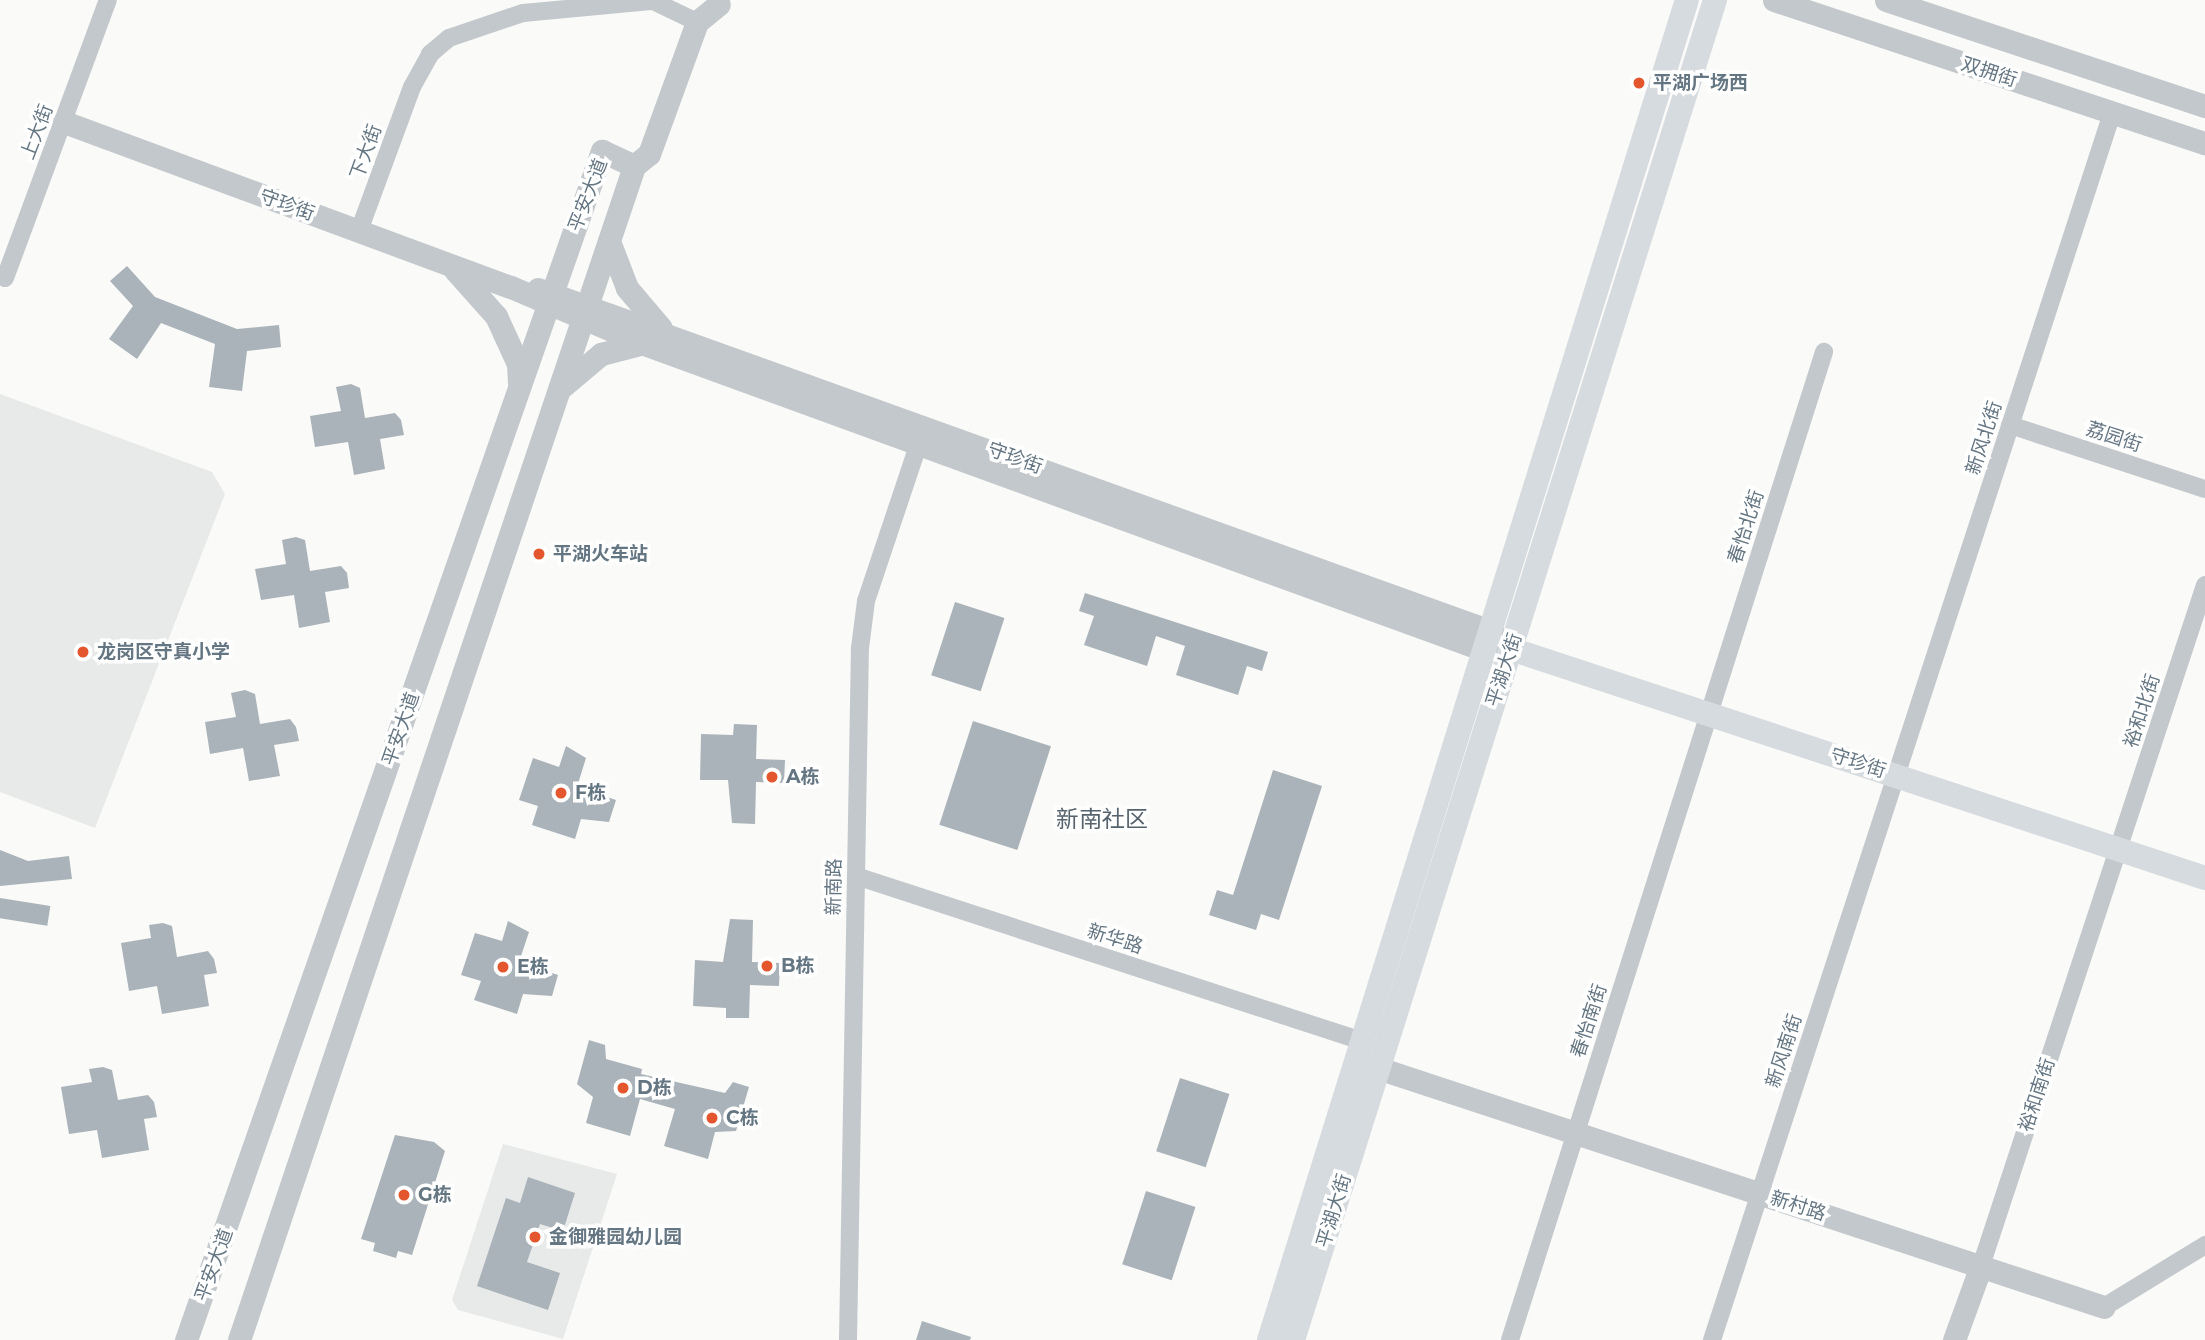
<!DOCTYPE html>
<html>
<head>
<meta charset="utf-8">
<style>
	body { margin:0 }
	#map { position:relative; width:2205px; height:1340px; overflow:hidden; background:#fafaf8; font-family:Montserrat,"Noto Sans SC",sans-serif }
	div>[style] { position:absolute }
	.built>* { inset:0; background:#e8e9e9 }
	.building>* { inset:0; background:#aab3b9; transform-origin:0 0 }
	.minor>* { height:18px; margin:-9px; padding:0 9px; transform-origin:9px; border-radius:9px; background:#c3c8cc }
	.tertiary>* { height:23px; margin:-11.5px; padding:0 11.5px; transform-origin:11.5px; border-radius:11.5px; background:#c3c8cc }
	.secondary>* { height:24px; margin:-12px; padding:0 12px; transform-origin:12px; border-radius:12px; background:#d6dbdf }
	.dots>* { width:19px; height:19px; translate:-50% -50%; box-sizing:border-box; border:4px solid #fff; border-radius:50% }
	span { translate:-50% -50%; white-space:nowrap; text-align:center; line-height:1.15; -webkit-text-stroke:7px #fff; paint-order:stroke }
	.street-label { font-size:19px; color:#657683 }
	.poi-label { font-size:19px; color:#657683; font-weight:700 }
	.left { translate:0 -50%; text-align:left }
	.quarter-label { font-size:23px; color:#57646e }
</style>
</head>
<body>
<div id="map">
	<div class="built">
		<div style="clip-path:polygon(0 394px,212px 472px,225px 494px,95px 828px,0 792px)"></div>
		<div style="clip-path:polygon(503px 1144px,617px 1174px,563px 1339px,458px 1310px,452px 1300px)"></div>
	</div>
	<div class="building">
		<div style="clip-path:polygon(127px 266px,155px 297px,237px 329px,279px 325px,281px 347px,247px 351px,242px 391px,209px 387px,215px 344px,161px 323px,137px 359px,109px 339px,133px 306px,110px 281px)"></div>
		<div style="clip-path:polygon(351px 384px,360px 388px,365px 418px,395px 413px,401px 420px,404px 435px,380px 439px,385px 469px,354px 475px,348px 442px,315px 447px,310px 416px,341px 411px,336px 387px)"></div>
		<div style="clip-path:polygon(296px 537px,305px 540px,310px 571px,341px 566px,347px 573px,349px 588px,325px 592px,330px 622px,299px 628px,294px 595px,261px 600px,255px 569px,286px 564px,282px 540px)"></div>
		<div style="clip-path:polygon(1085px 593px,1268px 652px,1262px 671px,1247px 666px,1238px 695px,1176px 675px,1185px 646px,1156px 636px,1147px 666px,1084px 645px,1094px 616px,1079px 611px)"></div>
		<div style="left:955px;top:602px;width:52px;height:77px;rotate:18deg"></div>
		<div style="clip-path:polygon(245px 690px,255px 694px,260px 724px,290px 719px,296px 727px,299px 741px,274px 745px,280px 776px,249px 781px,243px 748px,210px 754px,205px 722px,236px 717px,231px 693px)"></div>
		<div style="left:973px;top:721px;width:82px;height:109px;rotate:18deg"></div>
		<div style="clip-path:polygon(734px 724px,757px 725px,756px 759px,785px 760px,784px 783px,756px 782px,755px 824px,732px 823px,728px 780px,700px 780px,701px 734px,733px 735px)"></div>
		<div style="clip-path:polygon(566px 746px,586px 758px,577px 787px,616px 800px,609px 822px,581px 819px,575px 839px,532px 825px,538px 806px,519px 800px,533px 758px,559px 767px)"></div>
		<div style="clip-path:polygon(1273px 770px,1322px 786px,1279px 920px,1261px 914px,1256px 930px,1209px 915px,1217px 890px,1233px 895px)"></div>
		<div style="clip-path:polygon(0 850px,28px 861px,69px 856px,72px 879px,0 886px)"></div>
		<div style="left:0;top:898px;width:51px;height:20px;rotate:9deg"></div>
		<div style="clip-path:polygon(730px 919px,753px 920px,752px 962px,780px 963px,779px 986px,750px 985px,749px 1018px,726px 1018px,726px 1008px,693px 1006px,695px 960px,723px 962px)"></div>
		<div style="clip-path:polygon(508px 921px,529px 932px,519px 962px,558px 975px,552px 996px,523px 994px,517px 1014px,474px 1000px,481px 981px,461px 975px,475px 933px,502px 941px)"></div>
		<div style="clip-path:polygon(163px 923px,172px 926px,177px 957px,208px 951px,214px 959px,217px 973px,204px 975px,209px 1006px,162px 1014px,157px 986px,129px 991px,121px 943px,151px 938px,149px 925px)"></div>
		<div style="clip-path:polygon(589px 1040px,605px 1045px,606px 1059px,642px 1069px,641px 1074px,725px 1093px,733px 1082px,749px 1087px,736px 1131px,715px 1132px,708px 1159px,664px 1146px,675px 1109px,640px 1099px,630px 1136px,586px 1123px,593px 1097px,577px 1084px)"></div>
		<div style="clip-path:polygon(103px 1067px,112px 1070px,118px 1100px,148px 1095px,154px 1102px,157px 1117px,144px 1119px,149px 1150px,102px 1158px,97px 1130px,69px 1134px,61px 1087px,92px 1082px,89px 1069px)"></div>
		<div style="left:1180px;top:1078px;width:52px;height:77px;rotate:18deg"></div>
		<div style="clip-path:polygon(395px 1135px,434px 1142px,445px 1151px,412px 1255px,398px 1251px,396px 1258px,373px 1251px,375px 1243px,361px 1239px)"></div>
		<div style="clip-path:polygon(528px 1177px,575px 1193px,563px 1231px,540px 1224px,527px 1262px,560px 1273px,548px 1310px,477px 1286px,506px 1198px,520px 1203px)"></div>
		<div style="left:1146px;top:1191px;width:52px;height:77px;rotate:18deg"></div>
		<div style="clip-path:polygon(922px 1321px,971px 1337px,970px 1340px,916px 1340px)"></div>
	</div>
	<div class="minor">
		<div style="left:359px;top:231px;width:153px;rotate:-69.8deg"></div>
		<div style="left:412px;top:87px;width:38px;rotate:-61deg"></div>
		<div style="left:430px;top:54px;width:25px;rotate:-40deg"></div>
		<div style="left:449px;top:38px;width:78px;rotate:-18.7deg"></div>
		<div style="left:523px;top:13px;width:131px;rotate:-5.3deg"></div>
		<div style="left:653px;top:1px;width:49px;rotate:25.5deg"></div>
		<div style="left:5px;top:278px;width:296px;rotate:-69.7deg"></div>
		<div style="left:2010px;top:425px;width:205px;rotate:18.2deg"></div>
		<div style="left:856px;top:876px;width:532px;rotate:18.06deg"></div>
		<div style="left:1981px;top:1266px;width:717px;rotate:-71.79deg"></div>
		<div style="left:2104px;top:1307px;width:119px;rotate:-31.5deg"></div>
		<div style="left:848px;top:1340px;width:692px;rotate:-89.01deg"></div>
		<div style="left:860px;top:648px;width:47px;rotate:-82.7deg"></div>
		<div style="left:866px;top:601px;width:167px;rotate:-71.5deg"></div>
		<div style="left:1510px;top:1340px;width:1037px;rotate:-72.37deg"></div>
		<div style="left:1712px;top:1340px;width:1291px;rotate:-71.94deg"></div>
	</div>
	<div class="tertiary">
		<div style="left:1774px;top:0;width:454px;rotate:18.4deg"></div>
		<div style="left:1886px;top:0;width:336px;rotate:18.4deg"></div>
		<div style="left:64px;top:122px;width:476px;rotate:20.3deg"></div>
		<div style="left:511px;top:287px;width:145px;rotate:23.2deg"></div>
		<div style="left:644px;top:344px;width:894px;rotate:20.02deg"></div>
		<div style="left:1484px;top:650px;width:18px;rotate:-3deg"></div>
		<div style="left:609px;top:241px;width:50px;rotate:69deg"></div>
		<div style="left:627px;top:288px;width:52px;rotate:49.6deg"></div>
		<div style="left:455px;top:270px;width:62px;rotate:48.3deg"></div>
		<div style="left:496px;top:316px;width:53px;rotate:65.4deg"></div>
		<div style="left:518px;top:364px;width:19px;rotate:87deg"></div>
		<div style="left:538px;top:289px;width:1012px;rotate:19.76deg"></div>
		<div style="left:1490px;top:631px;width:17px;rotate:40deg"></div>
		<div style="left:563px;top:386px;width:50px;rotate:-40.1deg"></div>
		<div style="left:601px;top:354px;width:40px;rotate:-14.4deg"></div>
		<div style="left:1378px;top:1068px;width:764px;rotate:18.22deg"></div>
		<div style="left:186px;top:1340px;width:1260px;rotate:-70.72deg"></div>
		<div style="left:602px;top:151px;width:35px;rotate:25deg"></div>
		<div style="left:239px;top:1340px;width:1239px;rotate:-71.4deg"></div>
		<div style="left:634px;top:166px;width:19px;rotate:-39deg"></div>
		<div style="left:649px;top:154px;width:140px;rotate:-70deg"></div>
		<div style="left:697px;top:22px;width:28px;rotate:-39deg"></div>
		<div style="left:1954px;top:1340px;width:79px;rotate:-70deg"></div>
	</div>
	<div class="secondary">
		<div style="left:1511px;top:649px;width:731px;rotate:18.26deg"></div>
		<div style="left:1269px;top:1340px;width:1404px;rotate:-72.68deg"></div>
		<div style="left:1293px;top:1340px;width:1405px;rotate:-72.52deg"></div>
	</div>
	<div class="dots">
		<div style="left:1639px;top:83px;background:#e4572e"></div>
		<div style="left:539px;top:554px;background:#e4572e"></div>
		<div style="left:83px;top:652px;background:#e4572e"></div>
		<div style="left:772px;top:777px;background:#e4572e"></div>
		<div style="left:561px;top:793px;background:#e4572e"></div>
		<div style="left:767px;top:966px;background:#e4572e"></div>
		<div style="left:503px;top:967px;background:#e4572e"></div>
		<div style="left:623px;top:1088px;background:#e4572e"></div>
		<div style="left:712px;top:1118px;background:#e4572e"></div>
		<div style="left:404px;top:1195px;background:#e4572e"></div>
		<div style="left:535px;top:1237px;background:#e4572e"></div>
	</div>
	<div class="street-label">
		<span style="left:1989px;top:72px;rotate:18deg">双拥街</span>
		<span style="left:37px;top:132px;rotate:-69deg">上大街</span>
		<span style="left:366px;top:152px;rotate:-70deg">下大街</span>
		<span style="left:588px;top:195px;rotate:-69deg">平安大道</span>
		<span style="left:287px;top:205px;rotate:20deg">守珍街</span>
		<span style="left:2114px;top:437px;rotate:18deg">荔园街</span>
		<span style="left:1984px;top:438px;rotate:-72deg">新风北街</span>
		<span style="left:1015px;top:458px;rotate:20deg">守珍街</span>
		<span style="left:1746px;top:527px;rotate:-72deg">春怡北街</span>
		<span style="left:1504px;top:670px;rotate:-72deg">平湖大街</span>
		<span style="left:2142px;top:711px;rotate:-72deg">裕和北街</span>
		<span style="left:401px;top:729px;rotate:-71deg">平安大道</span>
		<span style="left:1858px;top:763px;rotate:18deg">守珍街</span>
		<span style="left:834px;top:887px;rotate:-89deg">新南路</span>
		<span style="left:1115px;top:939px;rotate:18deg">新华路</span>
		<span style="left:1589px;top:1021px;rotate:-72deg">春怡南街</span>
		<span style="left:1784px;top:1051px;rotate:-72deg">新风南街</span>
		<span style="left:2037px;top:1095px;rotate:-72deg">裕和南街</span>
		<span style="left:1798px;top:1206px;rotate:18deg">新村路</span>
		<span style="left:1334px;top:1211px;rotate:-73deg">平湖大街</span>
		<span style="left:214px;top:1265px;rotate:-70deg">平安大道</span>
	</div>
	<div class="poi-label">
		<span class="left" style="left:1653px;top:83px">平湖广场西</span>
		<span class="left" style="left:553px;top:554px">平湖火车站</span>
		<span class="left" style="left:97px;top:652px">龙岗区守真小学</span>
		<span class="left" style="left:786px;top:777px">A栋</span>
		<span class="left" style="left:575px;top:793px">F栋</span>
		<span class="left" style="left:781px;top:966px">B栋</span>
		<span class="left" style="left:517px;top:967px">E栋</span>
		<span class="left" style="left:637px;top:1088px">D栋</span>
		<span class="left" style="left:726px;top:1118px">C栋</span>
		<span class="left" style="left:418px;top:1195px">G栋</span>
		<span class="left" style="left:549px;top:1237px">金御雅园幼儿园</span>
	</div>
	<div class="quarter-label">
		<span style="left:1102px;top:819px">新南社区</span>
	</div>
</div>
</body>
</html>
